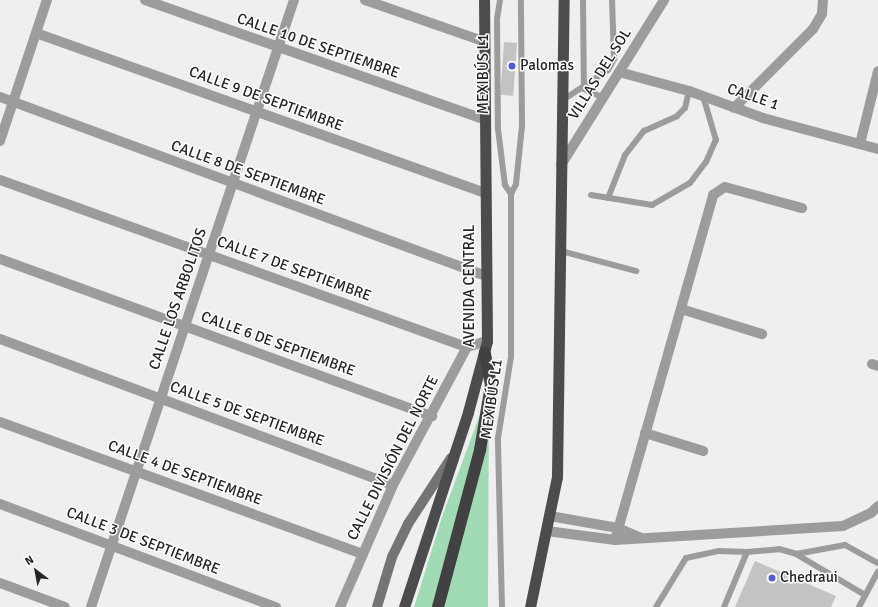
<!DOCTYPE html>
<html>
<head>
<meta charset="utf-8">
<style>
	body { margin:0 }
	#map { position:relative; width:878px; height:607px; overflow:hidden; background:#efeff0; font-family:Signika,sans-serif }
	div>[style] { position:absolute }
	.green>* { inset:0; background:#a0dbb6 }
	.building>* { inset:0; background:#c3c3c4; transform-origin:0 0 }
	.service>* { height:6px; margin:-3px; padding:0 3px; transform-origin:3px; border-radius:3px; background:#9c9c9c }
	.minor>* { height:10px; margin:-5px; padding:0 5px; transform-origin:5px; border-radius:5px; background:#9c9c9c }
	.secondary>* { height:10px; margin:-5px; padding:0 5px; transform-origin:5px; border-radius:5px; background:#747475 }
	.trunk>* { height:11px; margin:-5.5px; padding:0 5.5px; transform-origin:5.5px; border-radius:5.5px; background:#4c4c4e }
	.motorway>* { height:12px; margin:-6px; padding:0 6px; transform-origin:6px; border-radius:6px; background:#414142 }
	.dots>* { width:11px; height:11px; translate:-50% -50%; box-sizing:border-box; border:2px solid #fff; border-radius:50% }
	span { translate:-50% -50%; white-space:nowrap; text-align:center; line-height:1.15; -webkit-text-stroke:3px #fff; paint-order:stroke }
	.street-label { font-size:15px; color:#242425 }
	.poi-label { font-size:15px; color:#242425 }
	.left { translate:0 -50%; text-align:left }
	.north { position:absolute; left:16px; top:551px; width:40px; height:40px; -webkit-text-stroke:3px #fff; paint-order:stroke; rotate:328deg; font-size:11px; font-weight:700; line-height:16px; text-align:center; color:#242425 }
	.north::after { content:''; display:block; margin:auto; width:14px; height:18px; background:#242425; clip-path:polygon(50% 0,100% 100%,50% 72%,0 100%) }
</style>
</head>
<body>
<div id="map">
	<div class="green">
		<div style="clip-path:polygon(489px 390px,488px 607px,414px 607px,443px 514px)"></div>
	</div>
	<div class="building">
		<div style="left:504px;top:42px;width:13px;height:53px;rotate:4deg"></div>
		<div style="clip-path:polygon(755px 561px,836px 596px,831px 607px,735px 607px)"></div>
	</div>
	<div class="service">
		<div style="left:500px;top:0;width:19px;rotate:99deg"></div>
		<div style="left:497px;top:19px;width:110px;rotate:89.5deg"></div>
		<div style="left:498px;top:129px;width:56px;rotate:82.9deg"></div>
		<div style="left:505px;top:185px;width:11px;rotate:56deg"></div>
		<div style="left:583px;top:0;width:89px;rotate:89.4deg"></div>
		<div style="left:584px;top:89px;width:20px;rotate:24deg"></div>
		<div style="left:563px;top:100px;width:54px;rotate:-33.7deg"></div>
		<div style="left:608px;top:70px;width:13px;rotate:-61deg"></div>
		<div style="left:614px;top:59px;width:59px;rotate:-91.9deg"></div>
		<div style="left:591px;top:195px;width:62px;rotate:9.3deg"></div>
		<div style="left:652px;top:205px;width:44px;rotate:-30.1deg"></div>
		<div style="left:690px;top:183px;width:26px;rotate:-53deg"></div>
		<div style="left:706px;top:162px;width:24px;rotate:-66deg"></div>
		<div style="left:716px;top:140px;width:46px;rotate:-106.5deg"></div>
		<div style="left:608px;top:198px;width:46px;rotate:-68.4deg"></div>
		<div style="left:625px;top:155px;width:31px;rotate:-52deg"></div>
		<div style="left:644px;top:131px;width:36px;rotate:-24deg"></div>
		<div style="left:677px;top:116px;width:11px;rotate:-45deg"></div>
		<div style="left:685px;top:108px;width:17px;rotate:-77deg"></div>
		<div style="left:561px;top:251px;width:78px;rotate:14.9deg"></div>
		<div style="left:747px;top:552px;width:32px;rotate:-5deg"></div>
		<div style="left:779px;top:549px;width:18px;rotate:16deg"></div>
		<div style="left:796px;top:554px;width:80px;rotate:30.7deg"></div>
		<div style="left:796px;top:554px;width:50px;rotate:-10.4deg"></div>
		<div style="left:845px;top:545px;width:38px;rotate:29deg"></div>
		<div style="left:502px;top:607px;width:169px;rotate:-91.4deg"></div>
		<div style="left:498px;top:438px;width:82px;rotate:-80.9deg"></div>
		<div style="left:511px;top:357px;width:163px;rotate:-90deg"></div>
		<div style="left:511px;top:194px;width:11px;rotate:-63deg"></div>
		<div style="left:516px;top:184px;width:58px;rotate:-84.1deg"></div>
		<div style="left:522px;top:126px;width:126px;rotate:-90.5deg"></div>
		<div style="left:656px;top:607px;width:57px;rotate:-58.5deg"></div>
		<div style="left:686px;top:558px;width:34px;rotate:-12deg"></div>
		<div style="left:719px;top:551px;width:28px;rotate:2deg"></div>
		<div style="left:747px;top:552px;width:60px;rotate:112.7deg"></div>
		<div style="left:859px;top:607px;width:40px;rotate:-62deg"></div>
	</div>
	<div class="minor">
		<div style="left:145px;top:0;width:357px;rotate:19.4deg"></div>
		<div style="left:365px;top:0;width:125px;rotate:19.2deg"></div>
		<div style="left:36px;top:33px;width:477px;rotate:19.6deg"></div>
		<div style="left:619px;top:72px;width:73px;rotate:15.2deg"></div>
		<div style="left:689px;top:91px;width:79px;rotate:20deg"></div>
		<div style="left:763px;top:118px;width:119px;rotate:15.1deg"></div>
		<div style="left:0;top:97px;width:518px;rotate:20.22deg"></div>
		<div style="left:734px;top:108px;width:112px;rotate:-45deg"></div>
		<div style="left:813px;top:29px;width:17px;rotate:-59deg"></div>
		<div style="left:822px;top:14px;width:14px;rotate:-86deg"></div>
		<div style="left:0;top:141px;width:149px;rotate:-71.6deg"></div>
		<div style="left:860px;top:144px;width:75px;rotate:-76.1deg"></div>
		<div style="left:561px;top:165px;width:195px;rotate:-58deg"></div>
		<div style="left:0;top:180px;width:496px;rotate:19.7deg"></div>
		<div style="left:467px;top:347px;width:21px;rotate:-17deg"></div>
		<div style="left:0;top:259px;width:460px;rotate:20deg"></div>
		<div style="left:681px;top:309px;width:85px;rotate:17.2deg"></div>
		<div style="left:0;top:339px;width:419px;rotate:20.4deg"></div>
		<div style="left:872px;top:364px;width:6px;rotate:18deg"></div>
		<div style="left:0;top:422px;width:383px;rotate:20deg"></div>
		<div style="left:645px;top:433px;width:61px;rotate:17.2deg"></div>
		<div style="left:0;top:504px;width:295px;rotate:20.5deg"></div>
		<div style="left:550px;top:516px;width:69px;rotate:10deg"></div>
		<div style="left:618px;top:528px;width:25px;rotate:23deg"></div>
		<div style="left:547px;top:531px;width:69px;rotate:7.5deg"></div>
		<div style="left:615px;top:540px;width:228px;rotate:-3.5deg"></div>
		<div style="left:843px;top:526px;width:31px;rotate:-25deg"></div>
		<div style="left:871px;top:513px;width:10px;rotate:-45deg"></div>
		<div style="left:615px;top:540px;width:359px;rotate:-74.1deg"></div>
		<div style="left:713px;top:195px;width:14px;rotate:-34deg"></div>
		<div style="left:725px;top:187px;width:80px;rotate:15.3deg"></div>
		<div style="left:0;top:583px;width:69px;rotate:20.3deg"></div>
		<div style="left:91px;top:607px;width:640px;rotate:-71.51deg"></div>
		<div style="left:340px;top:607px;width:133px;rotate:-66.5deg"></div>
		<div style="left:393px;top:485px;width:157px;rotate:-61.8deg"></div>
	</div>
	<div class="secondary">
		<div style="left:377px;top:607px;width:52px;rotate:-73.3deg"></div>
		<div style="left:392px;top:557px;width:37px;rotate:-64deg"></div>
		<div style="left:408px;top:524px;width:79px;rotate:-56.9deg"></div>
	</div>
	<div class="trunk">
		<div style="left:404px;top:607px;width:205px;rotate:-71.8deg"></div>
		<div style="left:468px;top:412px;width:73px;rotate:-75deg"></div>
		<div style="left:487px;top:341px;width:341px;rotate:-90.5deg"></div>
		<div style="left:530px;top:607px;width:133px;rotate:-78.3deg"></div>
		<div style="left:557px;top:477px;width:477px;rotate:-89.2deg"></div>
	</div>
	<div class="motorway">
		<div style="left:438px;top:607px;width:163px;rotate:-75deg"></div>
		<div style="left:480px;top:450px;width:66px;rotate:-80.4deg"></div>
		<div style="left:491px;top:385px;width:33px;rotate:-101deg"></div>
	</div>
	<div class="dots">
		<div style="left:512px;top:66px;background:#545ad1"></div>
		<div style="left:772px;top:578px;background:#545ad1"></div>
	</div>
	<div class="street-label">
		<span style="left:318px;top:46px;rotate:19deg">CALLE 10 DE SEPTIEMBRE</span>
		<span style="left:484px;top:74px;rotate:-90deg">MEXIBÚS L1</span>
		<span style="left:600px;top:74px;rotate:-58deg">VILLAS DEL SOL</span>
		<span style="left:753px;top:97px;rotate:19deg">CALLE 1</span>
		<span style="left:266px;top:99px;rotate:20deg">CALLE 9 DE SEPTIEMBRE</span>
		<span style="left:248px;top:173px;rotate:20deg">CALLE 8 DE SEPTIEMBRE</span>
		<span style="left:294px;top:269px;rotate:20deg">CALLE 7 DE SEPTIEMBRE</span>
		<span style="left:470px;top:286px;rotate:-90deg">AVENIDA CENTRAL</span>
		<span style="left:178px;top:299px;rotate:-71deg">CALLE LOS ARBOLITOS</span>
		<span style="left:278px;top:344px;rotate:20deg">CALLE 6 DE SEPTIEMBRE</span>
		<span style="left:492px;top:399px;rotate:-82deg">MEXIBÚS L1</span>
		<span style="left:247px;top:414px;rotate:20deg">CALLE 5 DE SEPTIEMBRE</span>
		<span style="left:393px;top:458px;rotate:-63deg">CALLE DIVISIÓN DEL NORTE</span>
		<span style="left:185px;top:473px;rotate:20deg">CALLE 4 DE SEPTIEMBRE</span>
		<span style="left:143px;top:541px;rotate:21deg">CALLE 3 DE SEPTIEMBRE</span>
	</div>
	<div class="poi-label">
		<span class="left" style="left:520px;top:66px">Palomas</span>
		<span class="left" style="left:780px;top:578px">Chedraui</span>
	</div>
	<div class="north">N</div>
</div>
</body>
</html>
